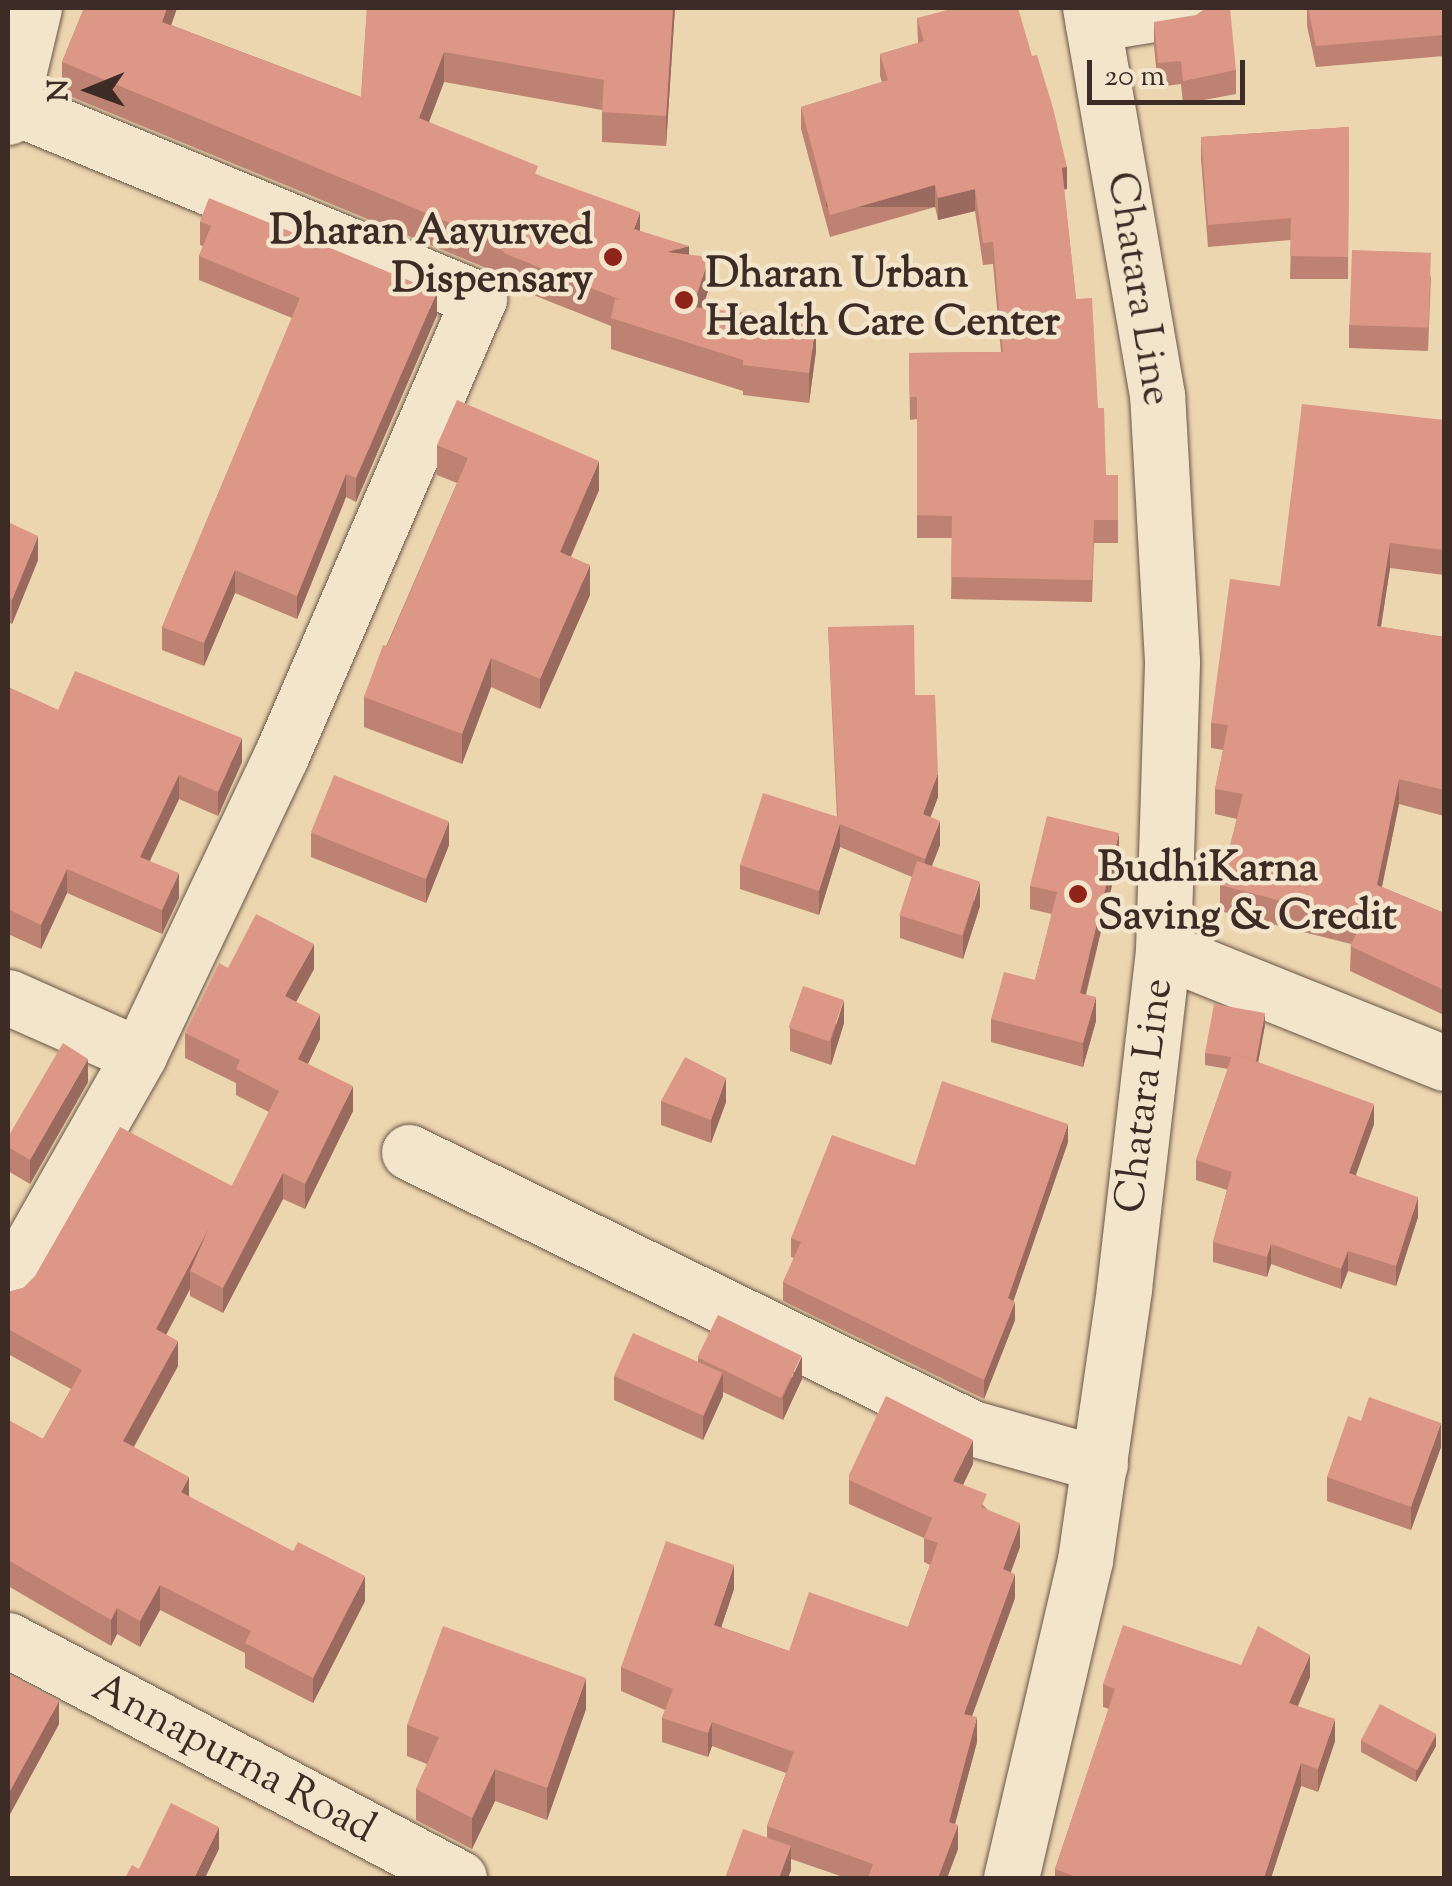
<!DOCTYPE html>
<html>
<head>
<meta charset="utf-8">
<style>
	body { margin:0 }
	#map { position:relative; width:1452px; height:1886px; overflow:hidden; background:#ecd6b0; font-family:"Sorts Mill Goudy",serif }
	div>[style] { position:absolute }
	.roads { filter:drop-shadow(0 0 2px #695648) drop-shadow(0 0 2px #695648) }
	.minor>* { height:55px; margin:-27.5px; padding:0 27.5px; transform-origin:27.5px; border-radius:27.5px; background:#f3e4cc }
	.wall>* { inset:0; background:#be8273 }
	.shaded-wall>* { inset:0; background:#9b6a5e; transform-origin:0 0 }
	.building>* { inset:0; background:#dd9786; transform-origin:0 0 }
	.dots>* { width:28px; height:28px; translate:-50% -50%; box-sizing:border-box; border:5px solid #f3e4cc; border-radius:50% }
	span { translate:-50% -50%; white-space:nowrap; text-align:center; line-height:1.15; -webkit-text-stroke:9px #f3e4cc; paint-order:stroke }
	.poi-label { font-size:42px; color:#3d2c26; font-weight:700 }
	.right { translate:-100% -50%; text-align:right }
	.left { translate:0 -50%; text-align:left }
	.street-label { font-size:42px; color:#3d2c26 }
	.frame { position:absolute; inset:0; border:10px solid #3d2c26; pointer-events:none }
	.north { position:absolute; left:40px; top:40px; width:100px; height:100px; -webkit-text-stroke:8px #f3e4cc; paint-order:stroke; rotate:269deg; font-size:28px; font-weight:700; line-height:40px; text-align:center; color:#3d2c26 }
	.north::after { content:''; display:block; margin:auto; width:35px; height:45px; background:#3d2c26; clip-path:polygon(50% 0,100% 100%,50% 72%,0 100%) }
	.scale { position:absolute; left:1087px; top:60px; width:158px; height:45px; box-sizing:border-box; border:5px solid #3d2c26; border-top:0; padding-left:12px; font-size:30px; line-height:35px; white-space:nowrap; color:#3d2c26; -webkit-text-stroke:8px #f3e4cc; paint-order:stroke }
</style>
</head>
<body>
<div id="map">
	<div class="roads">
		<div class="minor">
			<div style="left:1093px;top:24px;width:98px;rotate:-9.4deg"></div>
			<div style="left:8px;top:117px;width:112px;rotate:-76.6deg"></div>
			<div style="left:1163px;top:950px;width:303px;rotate:21.9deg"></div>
			<div style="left:8px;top:997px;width:143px;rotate:23.9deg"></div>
			<div style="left:409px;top:1152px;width:627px;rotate:26.12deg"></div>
			<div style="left:972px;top:1428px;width:133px;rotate:15.7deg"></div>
			<div style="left:8px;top:1286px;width:266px;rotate:-60.4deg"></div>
			<div style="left:139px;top:1055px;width:331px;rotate:-64.6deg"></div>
			<div style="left:281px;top:756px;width:498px;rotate:-66.6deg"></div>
			<div style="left:479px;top:299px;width:505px;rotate:-157.55deg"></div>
			<div style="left:8px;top:1640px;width:510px;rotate:27.82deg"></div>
			<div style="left:1011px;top:1878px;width:326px;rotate:-76.9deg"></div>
			<div style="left:1085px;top:1560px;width:275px;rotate:-81.8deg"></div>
			<div style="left:1124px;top:1288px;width:340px;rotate:-83.4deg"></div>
			<div style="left:1163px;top:950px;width:289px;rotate:-88.2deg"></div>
			<div style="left:1172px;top:661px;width:266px;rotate:-93.2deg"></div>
			<div style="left:1157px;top:395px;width:393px;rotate:-99.8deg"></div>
		</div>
	</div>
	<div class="wall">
		<div style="clip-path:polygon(84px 8px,177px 8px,171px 25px,361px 97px,367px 8px,675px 8px,666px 146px,602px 142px,602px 110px,444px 82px,429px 122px,538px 175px,640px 231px,689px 255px,709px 288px,702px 308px,816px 351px,809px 403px,743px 395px,743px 391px,611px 349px,611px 326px,506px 284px,491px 270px,62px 93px,62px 62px)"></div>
		<div style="clip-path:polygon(1307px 8px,1444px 8px,1444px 56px,1316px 67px,1307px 26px)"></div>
		<div style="clip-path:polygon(917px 18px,1067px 189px,1064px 190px,1076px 299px,1098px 408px,1106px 475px,1118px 475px,1118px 543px,1094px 543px,1092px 602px,951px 599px,952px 538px,917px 538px,917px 419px,910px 420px,909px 353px,1001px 352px,993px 264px,983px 265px,975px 211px,938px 220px,935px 207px,830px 237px,801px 129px,801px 107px,882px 82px,880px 76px,880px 54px,918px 43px)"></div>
		<div style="clip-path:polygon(1154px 22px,1236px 70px,1236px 94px,1183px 104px,1181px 84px,1158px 87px,1154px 46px)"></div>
		<div style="clip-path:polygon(1349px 127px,1348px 279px,1290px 279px,1291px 240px,1208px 247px,1201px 159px,1201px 137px)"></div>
		<div style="clip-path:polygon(200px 221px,437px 315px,356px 502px,346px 497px,297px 619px,235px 593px,204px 666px,162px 650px,162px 627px,292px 318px,199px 280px,199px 256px,203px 246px,200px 245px)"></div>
		<div style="clip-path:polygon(1431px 276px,1428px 351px,1349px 348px,1349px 325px)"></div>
		<div style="clip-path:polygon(1444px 420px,1444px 575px,1390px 568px,1381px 627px,1444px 637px,1444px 816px,1399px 804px,1382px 887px,1444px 913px,1444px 1015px,1350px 971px,1351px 944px,1220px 911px,1220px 885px,1237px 819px,1215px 814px,1215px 789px,1223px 750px,1211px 748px,1211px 723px,1280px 586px)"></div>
		<div style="clip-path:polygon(437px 445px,599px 490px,571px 557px,590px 595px,540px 709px,491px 687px,462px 764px,364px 727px,364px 697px,457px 483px,437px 475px)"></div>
		<div style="clip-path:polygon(8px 522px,38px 560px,12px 624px,8px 622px)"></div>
		<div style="clip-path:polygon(828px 627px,915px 695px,938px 797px,930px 817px,940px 845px,932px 866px,980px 906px,963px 959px,900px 938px,900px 915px,912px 877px,840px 847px,819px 915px,740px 889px,740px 865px,837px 817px)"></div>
		<div style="clip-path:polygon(8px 687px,58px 710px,242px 762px,218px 816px,179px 799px,150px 861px,179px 898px,162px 934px,67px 893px,41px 949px,8px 934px)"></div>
		<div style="clip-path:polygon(311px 833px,449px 845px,426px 903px,311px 857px)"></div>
		<div style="clip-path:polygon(1119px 856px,1086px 995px,1096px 1021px,1083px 1067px,991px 1042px,991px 1019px,1035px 980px,1052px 914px,1030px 909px,1030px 886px)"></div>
		<div style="clip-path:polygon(228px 968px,314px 969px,296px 1002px,320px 1039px,308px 1064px,353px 1111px,305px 1209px,283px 1199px,223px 1313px,190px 1296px,190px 1289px,166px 1335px,178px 1366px,134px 1447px,189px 1497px,365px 1601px,313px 1703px,245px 1668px,245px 1653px,160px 1610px,140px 1647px,117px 1634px,111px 1646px,8px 1586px,8px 1420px,43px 1439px,71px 1389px,8px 1354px,8px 1292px,23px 1288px,232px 1186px,269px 1112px,236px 1095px,236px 1083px,185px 1058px,185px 1033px)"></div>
		<div style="clip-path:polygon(844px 1023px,831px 1065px,790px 1051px,790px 1028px)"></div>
		<div style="clip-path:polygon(1265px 1025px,1258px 1062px,1374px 1124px,1356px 1175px,1418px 1217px,1396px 1286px,1348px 1271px,1341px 1289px,1271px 1264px,1267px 1277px,1213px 1262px,1213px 1242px,1227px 1190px,1196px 1180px,1196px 1160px,1228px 1069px,1205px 1065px,1205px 1053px)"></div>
		<div style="clip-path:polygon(88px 1082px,30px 1184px,8px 1171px,8px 1137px)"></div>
		<div style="clip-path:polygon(661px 1101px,726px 1102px,711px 1143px,661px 1125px)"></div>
		<div style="clip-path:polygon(1068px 1142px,1013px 1301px,1015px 1320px,984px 1399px,783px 1301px,783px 1282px,794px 1258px,791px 1257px,791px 1238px,915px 1165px)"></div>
		<div style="clip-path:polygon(698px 1358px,802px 1379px,783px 1420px,723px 1392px,723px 1396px,703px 1440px,614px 1400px,614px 1376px,698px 1362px)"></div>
		<div style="clip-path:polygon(1441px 1447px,1411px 1530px,1327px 1501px,1327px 1477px)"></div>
		<div style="clip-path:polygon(973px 1464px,963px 1485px,987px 1509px,1020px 1547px,1010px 1572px,1015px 1598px,972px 1716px,977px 1742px,955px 1824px,958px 1849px,947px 1878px,846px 1878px,791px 1859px,791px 1870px,788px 1878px,725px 1878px,767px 1838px,767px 1826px,786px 1773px,712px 1746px,708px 1757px,662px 1742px,662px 1718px,665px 1710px,621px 1691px,621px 1667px,734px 1589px,721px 1627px,789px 1651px,908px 1627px,930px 1565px,924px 1562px,924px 1538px,849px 1504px,849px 1475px)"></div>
		<div style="clip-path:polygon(1241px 1665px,1310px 1677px,1298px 1706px,1335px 1741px,1318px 1792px,1301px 1786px,1271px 1878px,1055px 1878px,1055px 1869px,1109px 1709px,1103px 1707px,1103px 1684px)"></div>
		<div style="clip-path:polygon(8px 1674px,59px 1724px,9px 1816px,8px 1815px)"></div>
		<div style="clip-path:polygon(586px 1709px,547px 1820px,495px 1801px,472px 1849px,416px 1820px,416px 1789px,427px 1764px,407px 1756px,407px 1725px)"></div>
		<div style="clip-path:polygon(1361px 1740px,1436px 1746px,1416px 1782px,1361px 1752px)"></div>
	</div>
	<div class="shaded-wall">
		<div style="clip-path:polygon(167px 8px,177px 8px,162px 52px,162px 22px)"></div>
		<div style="clip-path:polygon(673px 8px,675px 8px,666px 146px,666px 116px)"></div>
		<div style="clip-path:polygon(444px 52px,444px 82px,419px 148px,419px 118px)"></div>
		<div style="left:1067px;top:167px;width:22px;height:5px;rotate:90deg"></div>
		<div style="left:935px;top:185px;width:22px;height:109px;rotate:90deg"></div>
		<div style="clip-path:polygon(975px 189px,975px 211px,938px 220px,938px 198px)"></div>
		<div style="clip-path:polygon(640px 212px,640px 242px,634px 229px)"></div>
		<div style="clip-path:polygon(689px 246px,689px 276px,667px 252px)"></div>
		<div style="clip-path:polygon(709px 257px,709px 288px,693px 338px,693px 307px)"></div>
		<div style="clip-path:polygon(437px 292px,437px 315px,356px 502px,356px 478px)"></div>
		<div style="clip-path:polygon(816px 321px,816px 351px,809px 403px,809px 373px)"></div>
		<div style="clip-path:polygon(599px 461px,599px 490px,560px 581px,560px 552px)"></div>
		<div style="clip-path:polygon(346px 474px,346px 497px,297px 619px,297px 596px)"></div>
		<div style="clip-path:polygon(38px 536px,38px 560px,12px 624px,12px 600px)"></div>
		<div style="clip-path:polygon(1390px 543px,1390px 568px,1377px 651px,1377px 626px)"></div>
		<div style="clip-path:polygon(590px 565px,590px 595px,540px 709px,540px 679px)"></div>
		<div style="clip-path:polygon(235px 570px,235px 593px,204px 666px,204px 643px)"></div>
		<div style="clip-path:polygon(491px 658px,491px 687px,462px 764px,462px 734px)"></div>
		<div style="clip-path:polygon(242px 738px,242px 762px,218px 816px,218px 792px)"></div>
		<div style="clip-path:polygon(938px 773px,938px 797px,923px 837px,923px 814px)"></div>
		<div style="clip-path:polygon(179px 775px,179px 799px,140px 881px,140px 857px)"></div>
		<div style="clip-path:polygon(1399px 779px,1399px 804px,1377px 910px,1377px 885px)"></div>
		<div style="clip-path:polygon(449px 821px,449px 845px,426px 903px,426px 879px)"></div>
		<div style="clip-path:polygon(940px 821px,940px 845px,925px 882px,925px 859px)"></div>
		<div style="clip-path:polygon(840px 824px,840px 847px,819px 915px,819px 891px)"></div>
		<div style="clip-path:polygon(1119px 833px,1119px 856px,1080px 1017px,1080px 993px)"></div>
		<div style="clip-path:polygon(67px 869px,67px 893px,41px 949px,41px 925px)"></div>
		<div style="clip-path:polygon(179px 873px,179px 898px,162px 934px,162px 910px)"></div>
		<div style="clip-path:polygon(980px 882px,980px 906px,963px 959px,963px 935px)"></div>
		<div style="clip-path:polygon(314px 944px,314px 969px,285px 1022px,285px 996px)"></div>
		<div style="clip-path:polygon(1096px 997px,1096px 1021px,1083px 1067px,1083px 1043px)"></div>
		<div style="clip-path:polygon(844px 1000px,844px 1023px,831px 1065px,831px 1041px)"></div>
		<div style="clip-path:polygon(1265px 1013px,1265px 1025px,1256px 1074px,1256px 1062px)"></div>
		<div style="clip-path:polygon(320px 1014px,320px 1039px,298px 1084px,298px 1059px)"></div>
		<div style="clip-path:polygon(88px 1059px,88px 1082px,30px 1184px,30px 1160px)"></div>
		<div style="clip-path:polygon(726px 1078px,726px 1102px,711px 1143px,711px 1120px)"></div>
		<div style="clip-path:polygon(353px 1086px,353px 1111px,305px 1209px,305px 1184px)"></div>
		<div style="clip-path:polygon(1374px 1104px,1374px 1124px,1349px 1193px,1349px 1173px)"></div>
		<div style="clip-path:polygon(1068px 1124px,1068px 1142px,1008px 1317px,1008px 1298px)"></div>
		<div style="clip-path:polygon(283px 1173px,283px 1199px,223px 1313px,223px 1288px)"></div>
		<div style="clip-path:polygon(1418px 1197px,1418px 1217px,1396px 1286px,1396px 1266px)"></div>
		<div style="clip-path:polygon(209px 1228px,190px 1271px,190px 1289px,156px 1354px,156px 1329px)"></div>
		<div style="clip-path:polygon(1271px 1244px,1271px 1264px,1267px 1277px,1267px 1257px)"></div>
		<div style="clip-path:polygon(1348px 1251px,1348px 1271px,1341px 1289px,1341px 1269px)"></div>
		<div style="clip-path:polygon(1015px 1302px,1015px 1320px,984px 1399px,984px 1380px)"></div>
		<div style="clip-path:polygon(178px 1341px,178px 1366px,123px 1466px,123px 1441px)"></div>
		<div style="clip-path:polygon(802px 1356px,802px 1379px,783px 1420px,783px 1397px)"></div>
		<div style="clip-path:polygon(723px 1373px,723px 1396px,703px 1440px,703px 1417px)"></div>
		<div style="clip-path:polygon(1441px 1423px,1441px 1447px,1411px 1530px,1411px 1507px)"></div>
		<div style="clip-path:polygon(973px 1440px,973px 1464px,953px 1505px,953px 1481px)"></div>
		<div style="clip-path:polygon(189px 1477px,189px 1503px,181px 1492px)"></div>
		<div style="clip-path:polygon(1020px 1523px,1020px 1547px,1003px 1594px,1003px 1569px)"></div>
		<div style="clip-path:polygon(734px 1565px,734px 1589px,714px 1649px,714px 1625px)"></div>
		<div style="clip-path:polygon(1015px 1574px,1015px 1598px,964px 1738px,964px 1714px)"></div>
		<div style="clip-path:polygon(365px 1576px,365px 1601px,313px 1703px,313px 1678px)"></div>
		<div style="clip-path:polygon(160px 1585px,160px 1610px,140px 1647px,140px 1621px)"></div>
		<div style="clip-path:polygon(117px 1608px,117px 1634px,111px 1646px,111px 1620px)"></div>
		<div style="clip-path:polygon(1310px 1655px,1310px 1677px,1289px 1726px,1289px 1703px)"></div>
		<div style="clip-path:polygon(586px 1678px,586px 1709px,547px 1820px,547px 1788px)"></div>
		<div style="clip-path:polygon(59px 1701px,59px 1724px,9px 1816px,9px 1793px)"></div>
		<div style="clip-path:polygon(977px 1717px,977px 1742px,949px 1846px,949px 1822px)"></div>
		<div style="clip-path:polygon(1335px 1719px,1335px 1741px,1318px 1792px,1318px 1769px)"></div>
		<div style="clip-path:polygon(712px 1722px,712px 1746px,708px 1757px,708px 1733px)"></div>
		<div style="clip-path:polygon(1436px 1734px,1436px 1746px,1416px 1782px,1416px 1770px)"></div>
		<div style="clip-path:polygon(1301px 1763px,1301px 1786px,1271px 1878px,1264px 1878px)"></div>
		<div style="clip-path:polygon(495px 1769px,495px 1801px,472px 1849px,472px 1818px)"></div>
		<div style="clip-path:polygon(958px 1825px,958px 1849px,947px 1878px,938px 1878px)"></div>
		<div style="clip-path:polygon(219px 1827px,219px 1849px,205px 1878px,194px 1878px)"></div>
		<div style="clip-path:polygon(791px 1846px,791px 1870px,788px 1878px,779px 1878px)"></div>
	</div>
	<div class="building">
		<div style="clip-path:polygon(84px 8px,167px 8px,162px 22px,361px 97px,367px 8px,673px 8px,666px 116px,602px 112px,604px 80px,444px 52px,419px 118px,538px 166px,535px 174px,640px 212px,634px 229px,689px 246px,667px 252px,709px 257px,693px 307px,816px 321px,809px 373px,743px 365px,743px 360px,611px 318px,615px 299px,621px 300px,506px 254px,491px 240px,62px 62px)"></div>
		<div style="clip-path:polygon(955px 8px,1018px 8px,1032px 56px,1037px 55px,1053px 108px,1067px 167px,1062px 168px,1076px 299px,1092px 298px,1098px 408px,1104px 408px,1106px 475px,1118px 475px,1118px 520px,1094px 520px,1092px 580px,951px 577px,952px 516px,917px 515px,917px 397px,910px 397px,909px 353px,1003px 352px,993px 242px,983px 243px,975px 189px,938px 198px,935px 185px,830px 215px,801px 107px,888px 80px,880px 54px,924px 41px,917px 18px)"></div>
		<div style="clip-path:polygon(1206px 8px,1230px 8px,1236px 70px,1183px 81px,1181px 61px,1158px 63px,1154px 22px,1196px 15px)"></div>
		<div style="clip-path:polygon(1308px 8px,1444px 8px,1444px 35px,1316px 46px)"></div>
		<div style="clip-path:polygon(1349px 127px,1348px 257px,1290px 256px,1291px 218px,1208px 225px,1201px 137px)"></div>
		<div style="clip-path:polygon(209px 198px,437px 292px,356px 478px,346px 474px,297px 596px,235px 570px,204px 643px,162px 627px,300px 298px,199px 256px,211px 226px,200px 221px)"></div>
		<div style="left:1352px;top:250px;width:79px;height:75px;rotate:2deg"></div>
		<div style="clip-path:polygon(457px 400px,599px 461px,560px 552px,590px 565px,540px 679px,491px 658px,462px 734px,364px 697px,383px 645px,387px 646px,468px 458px,437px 445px)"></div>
		<div style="clip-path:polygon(1302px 404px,1444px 420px,1444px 550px,1390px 543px,1377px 626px,1444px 637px,1444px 790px,1399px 779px,1377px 885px,1444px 913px,1444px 990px,1350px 946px,1363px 922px,1220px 885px,1243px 794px,1215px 789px,1228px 725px,1211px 723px,1230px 579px,1280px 586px)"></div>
		<div style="clip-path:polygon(8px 522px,38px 536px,12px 600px,8px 598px)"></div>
		<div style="clip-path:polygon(914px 625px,915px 695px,935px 695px,938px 773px,923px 814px,940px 821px,925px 859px,840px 824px,819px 891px,740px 865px,763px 793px,838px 817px,828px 627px)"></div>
		<div style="clip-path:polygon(75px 671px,242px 738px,218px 792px,179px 775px,140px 857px,179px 873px,162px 910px,67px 869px,41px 925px,8px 909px,8px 687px,58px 710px)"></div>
		<div style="left:334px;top:775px;width:124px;height:62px;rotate:22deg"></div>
		<div style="clip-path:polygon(1047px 816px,1119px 833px,1080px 993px,1096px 997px,1083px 1043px,991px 1019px,1004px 972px,1035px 980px,1057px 892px,1030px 886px)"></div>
		<div style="left:917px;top:861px;width:66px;height:57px;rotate:18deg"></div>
		<div style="clip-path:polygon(256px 914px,314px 944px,285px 996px,320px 1014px,298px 1059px,353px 1086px,305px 1184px,283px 1173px,223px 1288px,190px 1271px,209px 1228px,156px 1329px,178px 1341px,123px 1441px,189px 1477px,181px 1492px,293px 1551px,298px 1542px,365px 1576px,313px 1678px,245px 1643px,251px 1631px,160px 1585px,140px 1621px,117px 1608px,111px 1620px,8px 1560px,8px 1420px,43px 1439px,82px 1370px,8px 1329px,8px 1292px,23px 1288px,35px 1276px,120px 1127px,232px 1186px,279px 1091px,236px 1069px,240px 1060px,185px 1033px,219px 963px,228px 968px)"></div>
		<div style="left:803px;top:986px;width:43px;height:44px;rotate:19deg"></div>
		<div style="clip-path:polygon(1214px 1004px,1265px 1013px,1256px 1061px,1233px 1053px,1232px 1057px,1205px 1053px)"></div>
		<div style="clip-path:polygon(63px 1043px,88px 1059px,30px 1160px,8px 1147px,8px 1137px)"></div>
		<div style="clip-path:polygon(1233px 1053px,1374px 1104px,1349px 1173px,1418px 1197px,1396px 1266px,1348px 1251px,1341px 1269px,1271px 1244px,1267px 1257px,1213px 1242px,1232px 1172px,1196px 1160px)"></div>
		<div style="clip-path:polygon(685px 1057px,726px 1078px,711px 1120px,661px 1101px)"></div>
		<div style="clip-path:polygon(942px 1081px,1068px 1124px,1008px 1298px,1015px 1302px,984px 1380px,783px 1282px,801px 1242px,791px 1238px,832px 1135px,915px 1165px)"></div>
		<div style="left:718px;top:1315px;width:93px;height:47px;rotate:26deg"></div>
		<div style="left:633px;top:1333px;width:98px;height:47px;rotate:24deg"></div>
		<div style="clip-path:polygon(886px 1396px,973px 1440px,953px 1481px,987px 1494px,981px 1507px,1020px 1523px,1003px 1569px,1015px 1574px,964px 1714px,977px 1717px,949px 1822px,958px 1825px,938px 1878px,868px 1878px,873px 1864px,767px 1826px,794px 1752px,712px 1722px,708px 1733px,662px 1718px,673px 1689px,621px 1667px,666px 1541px,734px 1565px,714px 1625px,789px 1651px,809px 1592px,908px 1627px,938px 1543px,924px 1538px,932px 1518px,849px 1480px,849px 1475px)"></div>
		<div style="clip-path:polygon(1369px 1397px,1441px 1423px,1411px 1507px,1327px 1477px,1348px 1416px,1361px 1421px)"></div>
		<div style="clip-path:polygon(1123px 1625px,1241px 1665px,1258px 1626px,1310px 1655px,1289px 1703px,1335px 1719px,1318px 1769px,1301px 1763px,1264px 1878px,1079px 1878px,1055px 1869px,1115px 1689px,1103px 1684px)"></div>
		<div style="clip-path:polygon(443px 1626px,586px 1678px,547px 1788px,495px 1769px,472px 1818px,416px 1789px,439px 1737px,407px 1725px)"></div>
		<div style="clip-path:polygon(8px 1674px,59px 1701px,9px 1793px,8px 1792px)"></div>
		<div style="left:1380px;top:1704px;width:64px;height:41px;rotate:28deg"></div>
		<div style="clip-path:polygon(171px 1803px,219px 1827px,194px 1878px,125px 1878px,132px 1865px,139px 1869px)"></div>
		<div style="clip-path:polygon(743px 1829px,791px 1846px,779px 1878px,725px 1878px)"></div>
	</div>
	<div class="dots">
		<div style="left:613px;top:257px;background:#8f2418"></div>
		<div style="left:684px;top:300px;background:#8f2418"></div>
		<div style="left:1078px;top:894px;background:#8f2418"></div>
	</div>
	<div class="poi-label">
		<span class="right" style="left:593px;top:257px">Dharan Aayurved<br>Dispensary</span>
		<span class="left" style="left:706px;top:300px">Dharan Urban<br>Health Care Center</span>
		<span class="left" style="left:1098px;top:894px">BudhiKarna<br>Saving &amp; Credit</span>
	</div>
	<div class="street-label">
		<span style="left:1137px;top:289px;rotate:81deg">Chatara Line</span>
		<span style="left:1146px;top:1096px;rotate:-83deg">Chatara Line</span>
		<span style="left:233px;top:1760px;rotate:28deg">Annapurna Road</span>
	</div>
	<div class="frame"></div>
	<div class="north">N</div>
	<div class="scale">20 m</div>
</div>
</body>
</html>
